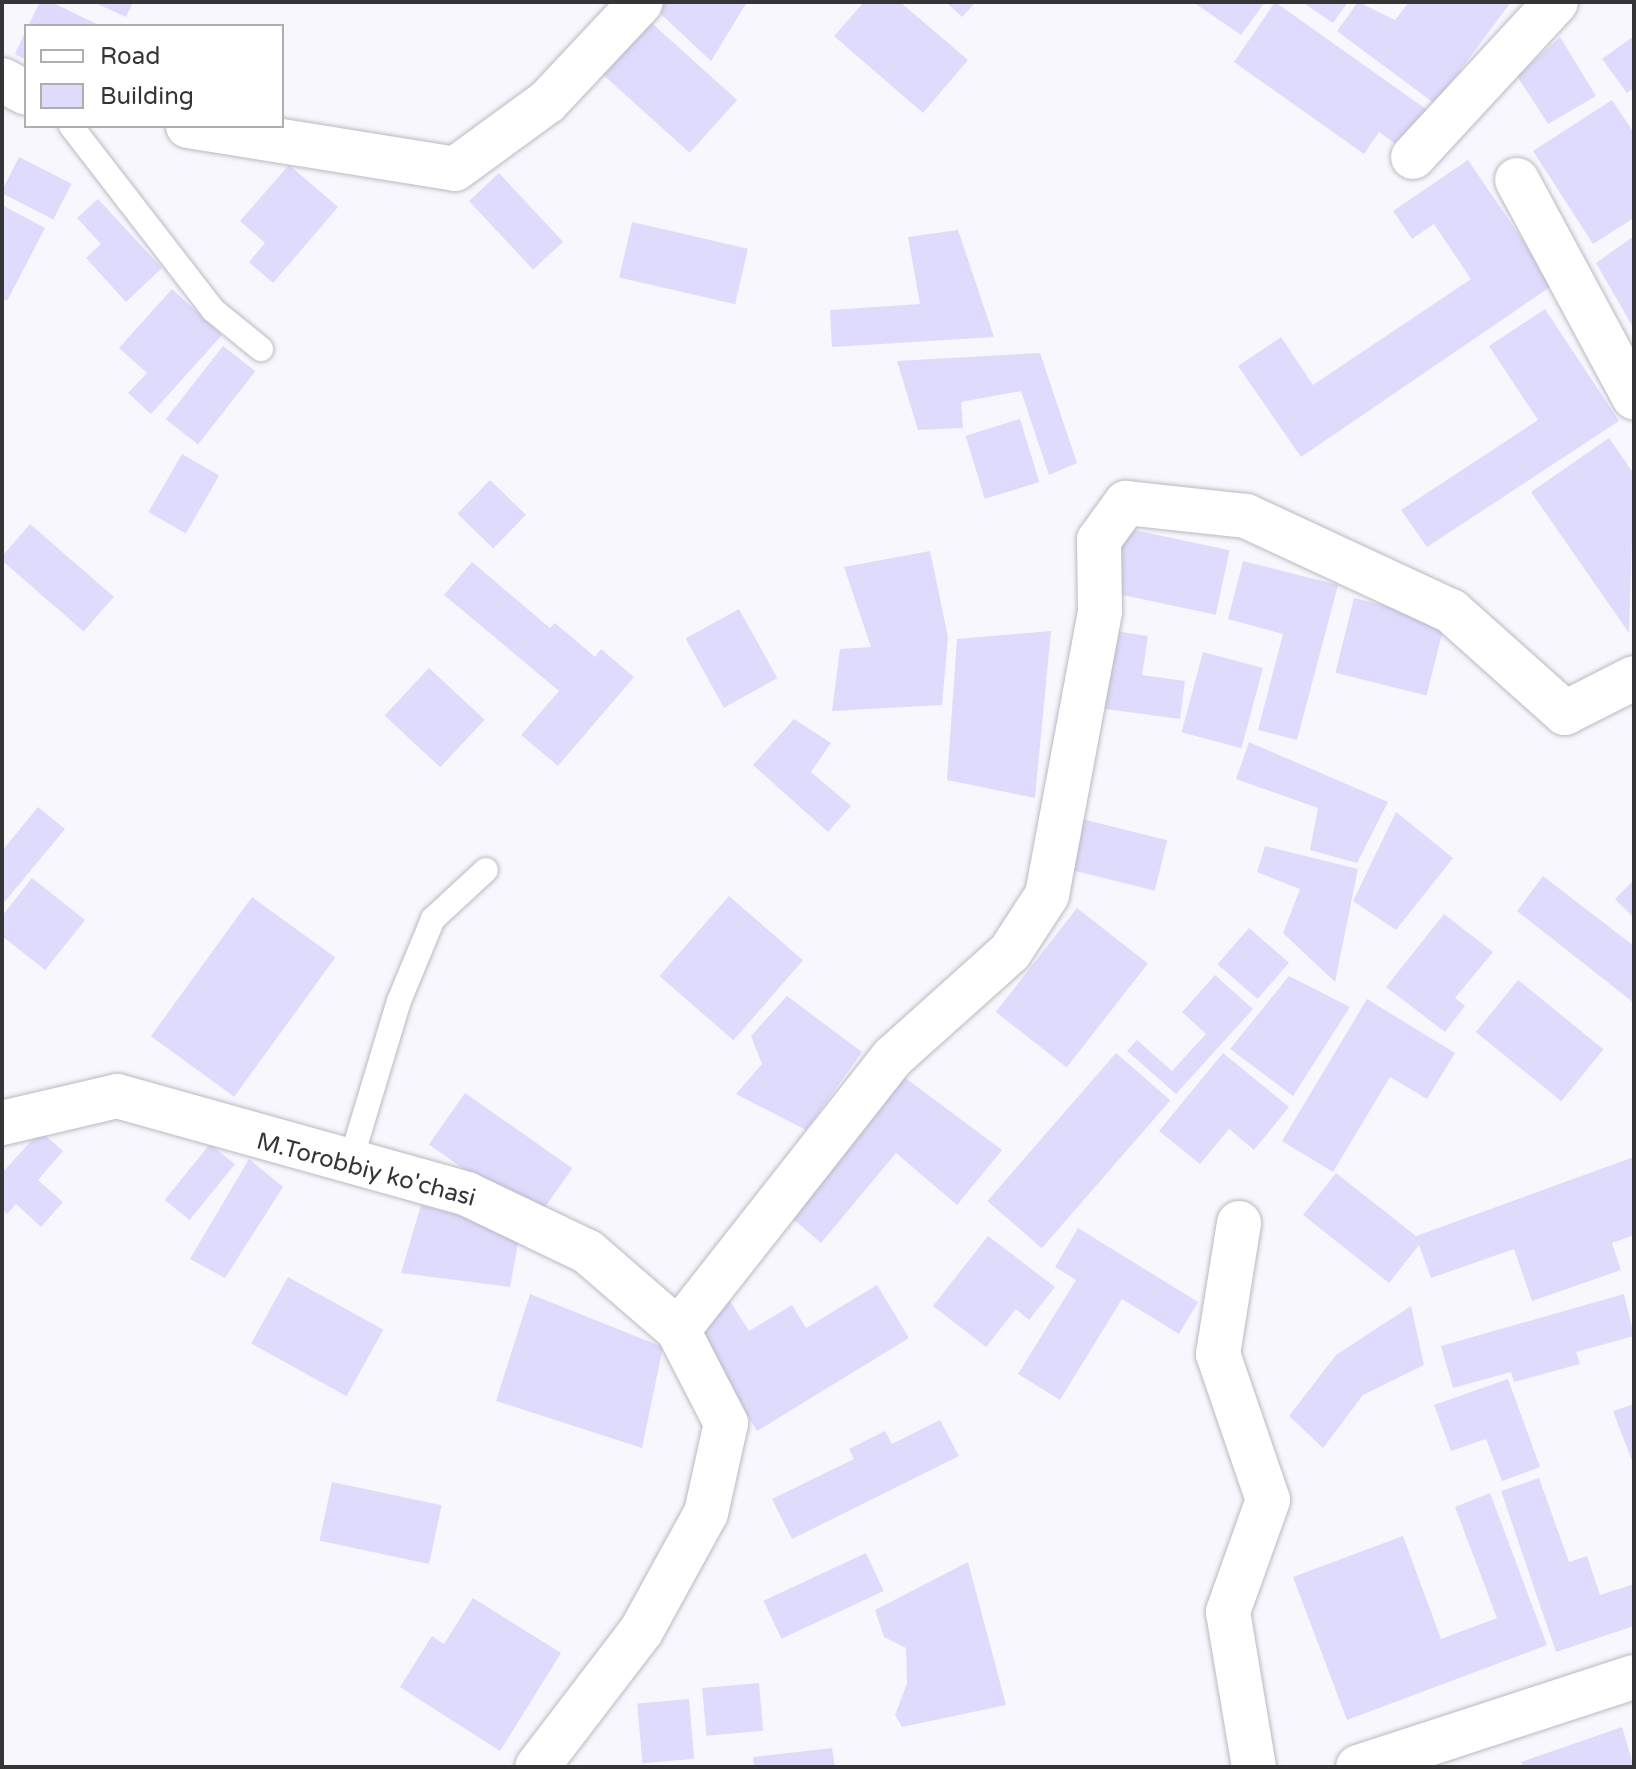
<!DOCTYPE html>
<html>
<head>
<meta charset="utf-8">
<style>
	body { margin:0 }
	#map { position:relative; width:1636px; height:1769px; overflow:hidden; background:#f8f7fe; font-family:"Varela Round",sans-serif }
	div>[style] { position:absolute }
	.building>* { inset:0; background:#dedbfd; transform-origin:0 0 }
	.roads { filter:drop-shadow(0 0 2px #bab9c1) drop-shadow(0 0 2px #bab9c1) }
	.service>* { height:24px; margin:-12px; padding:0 12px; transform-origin:12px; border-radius:12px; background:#fff }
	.minor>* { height:44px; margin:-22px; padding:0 22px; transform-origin:22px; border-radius:22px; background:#fff }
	span { translate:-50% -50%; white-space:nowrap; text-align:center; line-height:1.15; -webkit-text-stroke:6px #fff; paint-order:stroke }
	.street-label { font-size:24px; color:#353538 }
	.frame { position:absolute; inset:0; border:4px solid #353538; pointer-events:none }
	.legend { position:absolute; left:24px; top:24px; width:260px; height:104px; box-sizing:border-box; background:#fff; border:2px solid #aeaeaf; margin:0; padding:10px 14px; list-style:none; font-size:24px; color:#353538 }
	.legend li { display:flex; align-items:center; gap:16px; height:40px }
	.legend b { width:40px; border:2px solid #aeaeaf }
</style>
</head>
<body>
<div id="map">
	<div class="building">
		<div style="clip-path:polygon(40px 2px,51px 2px,101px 26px,28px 26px)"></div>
		<div style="clip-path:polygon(93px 2px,133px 2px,126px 17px)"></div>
		<div style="clip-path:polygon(648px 2px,747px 2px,711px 61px)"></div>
		<div style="clip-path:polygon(864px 2px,900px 2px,968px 60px,923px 113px,834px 36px)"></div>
		<div style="clip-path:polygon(946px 2px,976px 2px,962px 17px)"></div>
		<div style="clip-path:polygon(1193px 2px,1265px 2px,1241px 35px)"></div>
		<div style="clip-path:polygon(1275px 2px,1433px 114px,1407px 152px,1379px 132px,1364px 154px,1234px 62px)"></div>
		<div style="clip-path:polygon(1302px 2px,1348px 2px,1333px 23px)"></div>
		<div style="clip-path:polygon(1358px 2px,1395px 20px,1409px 2px,1511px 2px,1435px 104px,1337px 31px)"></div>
		<div style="left:645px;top:17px;width:124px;height:71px;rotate:42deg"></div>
		<div style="clip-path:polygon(26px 30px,26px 60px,15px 54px)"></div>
		<div style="clip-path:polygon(1634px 36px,1634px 88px,1627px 93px,1602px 59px)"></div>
		<div style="clip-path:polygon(1560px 37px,1596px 96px,1548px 124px,1517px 76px)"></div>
		<div style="clip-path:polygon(1612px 100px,1634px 133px,1634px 218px,1593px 244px,1533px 151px)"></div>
		<div style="left:19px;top:157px;width:59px;height:40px;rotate:27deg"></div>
		<div style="clip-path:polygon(1468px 160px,1553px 285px,1301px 457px,1238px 366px,1281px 337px,1313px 385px,1471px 279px,1434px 224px,1412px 239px,1393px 211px)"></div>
		<div style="clip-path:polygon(289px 165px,338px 207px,273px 283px,249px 262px,265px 243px,240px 221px)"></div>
		<div style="left:499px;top:173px;width:94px;height:41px;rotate:47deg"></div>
		<div style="clip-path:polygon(98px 199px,162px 268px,126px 302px,86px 258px,101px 244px,77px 218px)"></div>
		<div style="clip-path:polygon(2px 205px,45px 228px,7px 301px,2px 298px)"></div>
		<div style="left:632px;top:222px;width:119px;height:57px;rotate:13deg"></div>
		<div style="clip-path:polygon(958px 230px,994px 337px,832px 347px,830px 310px,920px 304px,908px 237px)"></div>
		<div style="clip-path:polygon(1634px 236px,1634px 329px,1596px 263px)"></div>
		<div style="clip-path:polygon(172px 289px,222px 335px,151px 414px,128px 393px,147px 373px,119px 348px)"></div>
		<div style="clip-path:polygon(1545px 309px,1619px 421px,1427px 547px,1401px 510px,1538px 420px,1489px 346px)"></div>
		<div style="left:223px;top:346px;width:41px;height:93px;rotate:38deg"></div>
		<div style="clip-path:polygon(1040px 353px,1077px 463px,1049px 475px,1021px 391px,961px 402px,963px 428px,918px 430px,897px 361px)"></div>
		<div style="left:1020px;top:419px;width:66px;height:57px;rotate:73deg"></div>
		<div style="clip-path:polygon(1609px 438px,1634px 474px,1629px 633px,1531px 492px)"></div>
		<div style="left:182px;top:454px;width:43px;height:67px;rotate:30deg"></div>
		<div style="left:490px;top:480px;width:50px;height:47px;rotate:44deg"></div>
		<div style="left:30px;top:524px;width:111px;height:46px;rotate:41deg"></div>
		<div style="left:1120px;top:527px;width:112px;height:66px;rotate:12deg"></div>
		<div style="clip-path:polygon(930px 551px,948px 637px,942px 705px,832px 711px,840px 649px,871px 647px,844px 567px)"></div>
		<div style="clip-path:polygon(1243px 561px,1338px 585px,1297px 740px,1258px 730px,1283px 634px,1228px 619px)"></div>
		<div style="clip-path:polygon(472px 562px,550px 628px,555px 623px,595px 657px,601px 649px,634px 677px,558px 766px,521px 735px,559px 691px,444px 595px)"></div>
		<div style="left:1354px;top:598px;width:94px;height:77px;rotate:14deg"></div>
		<div style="left:739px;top:609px;width:79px;height:61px;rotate:61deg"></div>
		<div style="clip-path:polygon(1101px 629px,1148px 636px,1142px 675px,1185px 681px,1180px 719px,1090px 707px)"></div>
		<div style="clip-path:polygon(1051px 631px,1035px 798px,947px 780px,957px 639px)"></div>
		<div style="left:1203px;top:652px;width:62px;height:83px;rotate:15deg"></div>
		<div style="left:429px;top:668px;width:76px;height:65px;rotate:43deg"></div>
		<div style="clip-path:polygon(794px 719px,831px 743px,811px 772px,851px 806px,828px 832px,753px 765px)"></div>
		<div style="clip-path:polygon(1249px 742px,1388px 802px,1357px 863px,1310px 850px,1318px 808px,1236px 779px)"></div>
		<div style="clip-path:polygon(38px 807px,65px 829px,2px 905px,2px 851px)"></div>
		<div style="clip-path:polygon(1396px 812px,1453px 858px,1396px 930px,1353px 901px)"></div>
		<div style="left:1078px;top:818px;width:92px;height:52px;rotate:14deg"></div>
		<div style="clip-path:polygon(1265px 846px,1358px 869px,1335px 982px,1283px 933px,1300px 889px,1257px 872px)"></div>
		<div style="clip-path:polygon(1543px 876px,1634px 946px,1634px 1003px,1517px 911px)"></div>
		<div style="clip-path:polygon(32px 878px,85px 920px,45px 970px,2px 936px,2px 916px)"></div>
		<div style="clip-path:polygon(1634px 880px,1634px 918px,1615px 899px)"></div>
		<div style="left:729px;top:896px;width:98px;height:106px;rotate:41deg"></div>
		<div style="left:252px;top:897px;width:103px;height:172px;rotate:36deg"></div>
		<div style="left:1077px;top:908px;width:90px;height:132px;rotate:38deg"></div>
		<div style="clip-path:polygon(1444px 914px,1493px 952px,1455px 998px,1465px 1006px,1445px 1032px,1386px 987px)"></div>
		<div style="left:1249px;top:928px;width:53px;height:48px;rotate:41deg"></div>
		<div style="clip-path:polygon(1215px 975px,1253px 1009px,1176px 1094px,1127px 1051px,1137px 1040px,1172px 1071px,1206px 1034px,1182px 1012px)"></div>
		<div style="clip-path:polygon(1289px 976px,1350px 1007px,1293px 1096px,1230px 1049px)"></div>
		<div style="left:1518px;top:980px;width:110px;height:67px;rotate:39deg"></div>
		<div style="clip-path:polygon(787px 996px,862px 1052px,806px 1130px,736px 1094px,762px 1064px,751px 1036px)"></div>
		<div style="clip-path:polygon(1367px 999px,1455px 1053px,1427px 1099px,1390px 1077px,1333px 1172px,1282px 1141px)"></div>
		<div style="left:1116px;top:1053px;width:72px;height:196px;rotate:41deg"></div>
		<div style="clip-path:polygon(1223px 1053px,1289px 1107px,1254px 1150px,1229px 1129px,1200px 1164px,1159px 1131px)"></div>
		<div style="clip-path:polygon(900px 1074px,1002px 1150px,957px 1205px,896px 1153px,821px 1243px,785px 1212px)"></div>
		<div style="left:465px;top:1093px;width:131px;height:63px;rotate:35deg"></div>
		<div style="clip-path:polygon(40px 1131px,63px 1151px,38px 1180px,63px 1202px,41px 1227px,16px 1204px,7px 1214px,2px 1209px,2px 1173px)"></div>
		<div style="left:210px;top:1144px;width:32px;height:72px;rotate:39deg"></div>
		<div style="clip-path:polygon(1634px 1157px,1634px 1235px,1612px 1243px,1621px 1270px,1532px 1301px,1514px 1249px,1431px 1278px,1419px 1245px,1389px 1283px,1303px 1215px,1336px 1173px,1416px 1236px)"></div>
		<div style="clip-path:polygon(249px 1159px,283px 1187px,225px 1278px,190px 1259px)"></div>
		<div style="clip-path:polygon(421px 1205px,520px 1232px,510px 1287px,401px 1273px)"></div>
		<div style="clip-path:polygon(1078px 1228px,1198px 1302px,1179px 1334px,1122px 1299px,1060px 1400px,1018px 1374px,1076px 1280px,1055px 1267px)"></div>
		<div style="clip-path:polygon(988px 1236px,1055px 1287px,1029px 1320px,1016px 1309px,986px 1347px,933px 1306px)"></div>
		<div style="left:288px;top:1277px;width:109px;height:76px;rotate:29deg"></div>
		<div style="clip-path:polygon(877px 1285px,909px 1338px,757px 1431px,692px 1325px,730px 1301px,749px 1331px,792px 1305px,806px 1328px)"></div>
		<div style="clip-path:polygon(530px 1294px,663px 1347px,642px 1448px,496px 1401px)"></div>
		<div style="clip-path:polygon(1624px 1294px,1634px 1336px,1576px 1352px,1580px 1364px,1514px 1382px,1511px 1372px,1453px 1388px,1441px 1346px)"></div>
		<div style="clip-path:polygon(1411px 1306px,1424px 1365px,1363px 1395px,1323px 1448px,1289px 1416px,1336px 1355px)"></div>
		<div style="clip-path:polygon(1508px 1379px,1540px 1467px,1502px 1481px,1486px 1439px,1451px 1451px,1434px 1405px)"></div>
		<div style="clip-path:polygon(1634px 1404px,1634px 1466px,1613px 1411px)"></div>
		<div style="clip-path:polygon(940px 1420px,959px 1456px,792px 1539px,772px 1499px,854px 1459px,849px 1449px,885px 1431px,892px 1444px)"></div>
		<div style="clip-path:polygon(1539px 1478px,1569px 1562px,1587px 1556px,1600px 1595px,1634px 1584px,1634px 1626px,1556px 1652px,1501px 1491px)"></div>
		<div style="left:332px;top:1482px;width:112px;height:60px;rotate:12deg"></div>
		<div style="clip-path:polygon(1490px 1493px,1547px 1645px,1347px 1720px,1293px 1577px,1403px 1536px,1441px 1639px,1497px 1618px,1455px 1507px)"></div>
		<div style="left:866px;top:1553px;width:42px;height:113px;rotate:65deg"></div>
		<div style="clip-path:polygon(968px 1562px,1006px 1705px,902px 1727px,895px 1715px,907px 1683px,906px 1648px,884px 1637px,875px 1610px)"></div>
		<div style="clip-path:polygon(473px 1598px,561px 1653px,500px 1751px,400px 1687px,432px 1636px,444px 1644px)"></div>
		<div style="left:759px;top:1683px;width:48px;height:57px;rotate:85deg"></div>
		<div style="left:689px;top:1699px;width:60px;height:52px;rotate:85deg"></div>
		<div style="clip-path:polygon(1622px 1727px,1634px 1767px,1523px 1767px,1521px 1762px)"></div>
		<div style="clip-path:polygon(832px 1748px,835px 1767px,754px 1767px,753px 1757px)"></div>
	</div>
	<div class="roads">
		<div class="service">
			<div style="left:71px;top:126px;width:232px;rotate:52.3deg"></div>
			<div style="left:213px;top:310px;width:62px;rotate:39.1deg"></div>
			<div style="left:350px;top:1163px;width:169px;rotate:-73.2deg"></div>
			<div style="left:399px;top:1001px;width:89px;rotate:-67.5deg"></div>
			<div style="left:433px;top:919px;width:72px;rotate:-42.8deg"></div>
		</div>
		<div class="minor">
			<div style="left:2px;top:80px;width:27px;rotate:28deg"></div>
			<div style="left:188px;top:126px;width:270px;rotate:9.1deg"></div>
			<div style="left:455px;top:169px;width:114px;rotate:-36.1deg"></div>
			<div style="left:547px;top:102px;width:137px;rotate:-46.8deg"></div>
			<div style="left:1413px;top:157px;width:211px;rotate:-47.3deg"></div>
			<div style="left:1517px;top:180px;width:247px;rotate:61.7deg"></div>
			<div style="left:2px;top:1123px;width:118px;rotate:-13.2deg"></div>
			<div style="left:117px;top:1096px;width:363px;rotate:15.6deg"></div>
			<div style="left:467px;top:1194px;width:134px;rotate:25.6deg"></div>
			<div style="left:588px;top:1252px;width:119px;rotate:40.9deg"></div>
			<div style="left:678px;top:1330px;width:105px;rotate:62.7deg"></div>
			<div style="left:726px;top:1423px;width:92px;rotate:102.5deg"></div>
			<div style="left:706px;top:1513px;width:135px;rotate:118.8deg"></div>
			<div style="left:641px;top:1631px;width:171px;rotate:127.4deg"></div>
			<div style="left:1239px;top:1223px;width:133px;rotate:99.1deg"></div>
			<div style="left:1218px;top:1354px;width:154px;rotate:71.1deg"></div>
			<div style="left:1268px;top:1500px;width:119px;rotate:109.7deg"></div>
			<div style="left:1228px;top:1612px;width:157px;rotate:80.5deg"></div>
			<div style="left:678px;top:1330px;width:347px;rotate:-51.8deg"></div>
			<div style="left:893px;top:1057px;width:157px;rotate:-41.9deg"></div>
			<div style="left:1010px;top:952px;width:68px;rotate:-57deg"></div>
			<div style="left:1047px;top:895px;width:289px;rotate:-79.4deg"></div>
			<div style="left:1100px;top:611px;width:71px;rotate:-90.8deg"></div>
			<div style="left:1099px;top:540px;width:46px;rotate:-53.9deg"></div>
			<div style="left:1126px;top:503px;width:121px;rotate:6.2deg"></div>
			<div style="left:1246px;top:516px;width:226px;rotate:24.9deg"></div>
			<div style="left:1451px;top:611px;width:153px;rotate:41.8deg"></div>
			<div style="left:1565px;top:713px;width:77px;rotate:-26.9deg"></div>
			<div style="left:1358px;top:1767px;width:290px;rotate:-18.1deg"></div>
		</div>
	</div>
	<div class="street-label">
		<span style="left:366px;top:1170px;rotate:15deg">M.Torobbiy ko'chasi</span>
	</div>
	<div class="frame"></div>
	<ul class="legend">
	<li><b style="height:10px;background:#fff"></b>Road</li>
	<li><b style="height:22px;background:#dedbfd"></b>Building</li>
	</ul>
</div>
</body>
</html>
